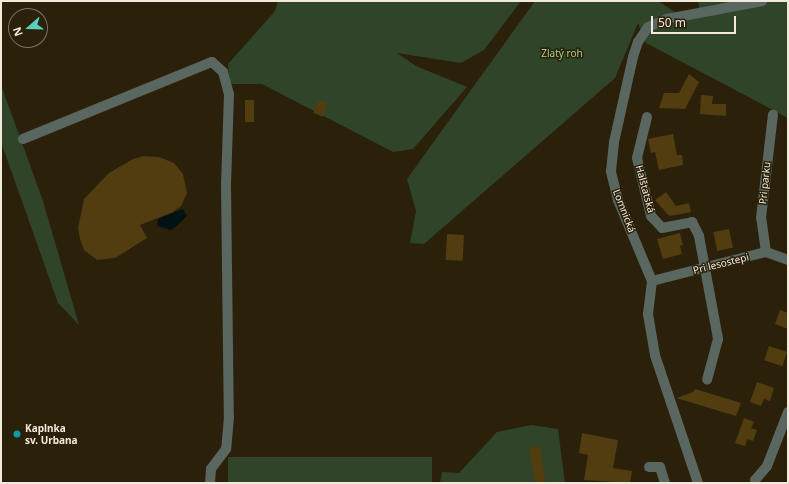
<!DOCTYPE html>
<html>
<head>
<meta charset="utf-8">
<style>
	body { margin:0 }
	#map { position:relative; width:789px; height:484px; overflow:hidden; background:#2b200a; font-family:"Noto Sans",sans-serif }
	div>[style] { position:absolute }
	.green>* { inset:0; background:#2f4428; transform-origin:0 0 }
	.water>* { inset:0; background:#001212 }
	.building>* { inset:0; background:#523d11; transform-origin:0 0 }
	.minor>* { height:10px; margin:-5px; padding:0 5px; transform-origin:5px; border-radius:5px; background:#5a6660 }
	.dots>* { width:11px; height:11px; translate:-50% -50%; box-sizing:border-box; border:2px solid #2b200a; border-radius:50% }
	span { translate:-50% -50%; white-space:nowrap; text-align:center; line-height:1.15; -webkit-text-stroke:3px #2b200a; paint-order:stroke }
	.park-label { font-size:10px; color:#9dd38c }
	.street-label { font-size:10px; color:#f1e9dc }
	.poi-label { font-size:10px; color:#f1e9dc; font-weight:700 }
	.left { translate:0 -50%; text-align:left }
	.frame { position:absolute; inset:0; border:2px solid #f1e9dc; pointer-events:none }
	.north { position:absolute; left:8px; top:8px; width:40px; height:40px; box-sizing:border-box; background:#2b200a; border:1px solid #7a705e; border-radius:50%; rotate:250deg; font-size:11px; font-weight:700; line-height:16px; text-align:center; color:#f1e9dc }
	.north::after { content:''; display:block; margin:auto; width:14px; height:18px; background:#5acebc; clip-path:polygon(50% 0,100% 100%,50% 72%,0 100%) }
	.scale { position:absolute; left:651px; top:16px; width:85px; height:18px; box-sizing:border-box; border:2px solid #f1e9dc; border-top:0; padding-left:5px; font-size:12px; line-height:14px; white-space:nowrap; color:#f1e9dc; -webkit-text-stroke:3px #2b200a; paint-order:stroke }
</style>
</head>
<body>
<div id="map">
	<div class="green">
		<div style="clip-path:polygon(278px 1px,521px 1px,484px 50px,461px 63px,397px 53px,416px 66px,467px 87px,413px 149px,393px 152px,262px 84px,230px 84px,228px 64px,275px 11px)"></div>
		<div style="clip-path:polygon(535px 1px,658px 1px,675px 12px,700px 11px,698px 1px,788px 1px,788px 118px,646px 43px,638px 23px,615px 78px,424px 244px,410px 243px,416px 211px,407px 179px)"></div>
		<div style="clip-path:polygon(1px 85px,43px 201px,79px 325px,58px 303px,1px 142px)"></div>
		<div style="clip-path:polygon(531px 425px,558px 429px,565px 483px,440px 483px,442px 472px,459px 473px,497px 432px)"></div>
		<div style="left:228px;top:457px;width:204px;height:29px"></div>
	</div>
	<div class="water">
		<div style="clip-path:polygon(183px 209px,187px 216px,177px 226px,171px 230px,157px 226px,158px 219px)"></div>
	</div>
	<div class="building">
		<div style="clip-path:polygon(689px 74px,699px 82px,685px 109px,659px 108px,664px 93px,679px 93px)"></div>
		<div style="clip-path:polygon(701px 95px,713px 96px,712px 104px,726px 104px,726px 116px,700px 114px)"></div>
		<div style="left:245px;top:100px;width:9px;height:22px"></div>
		<div style="left:319px;top:100px;width:10px;height:14px;rotate:24deg"></div>
		<div style="clip-path:polygon(673px 134px,677px 155px,682px 155px,683px 165px,659px 170px,655px 152px,651px 153px,648px 139px)"></div>
		<div style="clip-path:polygon(144px 156px,159px 157px,174px 163px,183px 174px,187px 193px,181px 206px,173px 212px,140px 225px,147px 238px,115px 258px,97px 260px,84px 250px,80px 239px,78px 228px,84px 199px,109px 173px,133px 159px)"></div>
		<div style="clip-path:polygon(666px 192px,676px 206px,689px 203px,691px 212px,670px 216px,667px 214px,655px 200px)"></div>
		<div style="left:729px;top:229px;width:19px;height:16px;rotate:78deg"></div>
		<div style="clip-path:polygon(680px 233px,683px 245px,680px 246px,682px 254px,663px 259px,657px 239px)"></div>
		<div style="left:447px;top:234px;width:17px;height:26px;rotate:3deg"></div>
		<div style="clip-path:polygon(780px 310px,788px 313px,788px 329px,775px 324px)"></div>
		<div style="left:769px;top:346px;width:19px;height:15px;rotate:18deg"></div>
		<div style="clip-path:polygon(757px 382px,774px 388px,770px 401px,764px 399px,761px 406px,750px 402px)"></div>
		<div style="clip-path:polygon(695px 389px,741px 403px,736px 416px,676px 398px,693px 392px)"></div>
		<div style="clip-path:polygon(744px 418px,754px 422px,751px 428px,757px 430px,753px 441px,747px 439px,745px 446px,735px 443px)"></div>
		<div style="clip-path:polygon(582px 433px,618px 440px,613px 468px,632px 471px,630px 483px,584px 480px,588px 455px,579px 453px)"></div>
		<div style="left:540px;top:446px;width:37px;height:11px;rotate:81deg"></div>
	</div>
	<div class="minor">
		<div style="left:647px;top:117px;width:42px;rotate:103.7deg"></div>
		<div style="left:637px;top:158px;width:60px;rotate:76.4deg"></div>
		<div style="left:651px;top:216px;width:16px;rotate:47deg"></div>
		<div style="left:662px;top:228px;width:31px;rotate:-11deg"></div>
		<div style="left:692px;top:222px;width:16px;rotate:63deg"></div>
		<div style="left:699px;top:236px;width:105px;rotate:79.5deg"></div>
		<div style="left:718px;top:339px;width:42px;rotate:105deg"></div>
		<div style="left:23px;top:139px;width:204px;rotate:-22.2deg"></div>
		<div style="left:212px;top:62px;width:15px;rotate:42deg"></div>
		<div style="left:223px;top:72px;width:23px;rotate:75deg"></div>
		<div style="left:229px;top:94px;width:91px;rotate:91.9deg"></div>
		<div style="left:226px;top:185px;width:232px;rotate:89.3deg"></div>
		<div style="left:229px;top:417px;width:32px;rotate:95deg"></div>
		<div style="left:226px;top:449px;width:25px;rotate:127deg"></div>
		<div style="left:211px;top:469px;width:14px;rotate:94deg"></div>
		<div style="left:766px;top:252px;width:34px;rotate:-98deg"></div>
		<div style="left:761px;top:218px;width:104px;rotate:-83.4deg"></div>
		<div style="left:652px;top:281px;width:118px;rotate:-14.3deg"></div>
		<div style="left:766px;top:252px;width:23px;rotate:20deg"></div>
		<div style="left:649px;top:467px;width:11px"></div>
		<div style="left:660px;top:467px;width:17px;rotate:73deg"></div>
		<div style="left:755px;top:480px;width:18px;rotate:-49deg"></div>
		<div style="left:767px;top:466px;width:58px;rotate:-68.7deg"></div>
		<div style="left:698px;top:483px;width:135px;rotate:-108.6deg"></div>
		<div style="left:655px;top:355px;width:42px;rotate:-99.7deg"></div>
		<div style="left:648px;top:314px;width:33px;rotate:-83deg"></div>
		<div style="left:652px;top:281px;width:88px;rotate:-112.8deg"></div>
		<div style="left:618px;top:200px;width:30px;rotate:-104deg"></div>
		<div style="left:611px;top:171px;width:29px;rotate:-84deg"></div>
		<div style="left:614px;top:142px;width:87px;rotate:-77.4deg"></div>
		<div style="left:633px;top:57px;width:16px;rotate:-72deg"></div>
		<div style="left:638px;top:42px;width:18px;rotate:-56deg"></div>
		<div style="left:648px;top:27px;width:21px;rotate:-23deg"></div>
		<div style="left:667px;top:19px;width:97px;rotate:-10.7deg"></div>
	</div>
	<div class="dots">
		<div style="left:17px;top:434px;background:#0f9aa8"></div>
	</div>
	<div class="park-label">
		<span style="left:562px;top:54px">Zlatý roh</span>
	</div>
	<div class="street-label">
		<span style="left:765px;top:183px;rotate:-84deg">Pri parku</span>
		<span style="left:645px;top:189px;rotate:75deg">Halštatská</span>
		<span style="left:624px;top:211px;rotate:69deg">Lomnická</span>
		<span style="left:721px;top:264px;rotate:-14deg">Pri lesostepi</span>
	</div>
	<div class="poi-label">
		<span class="left" style="left:25px;top:434px">Kaplnka<br>sv. Urbana</span>
	</div>
	<div class="frame"></div>
	<div class="north">N</div>
	<div class="scale">50 m</div>
</div>
</body>
</html>
